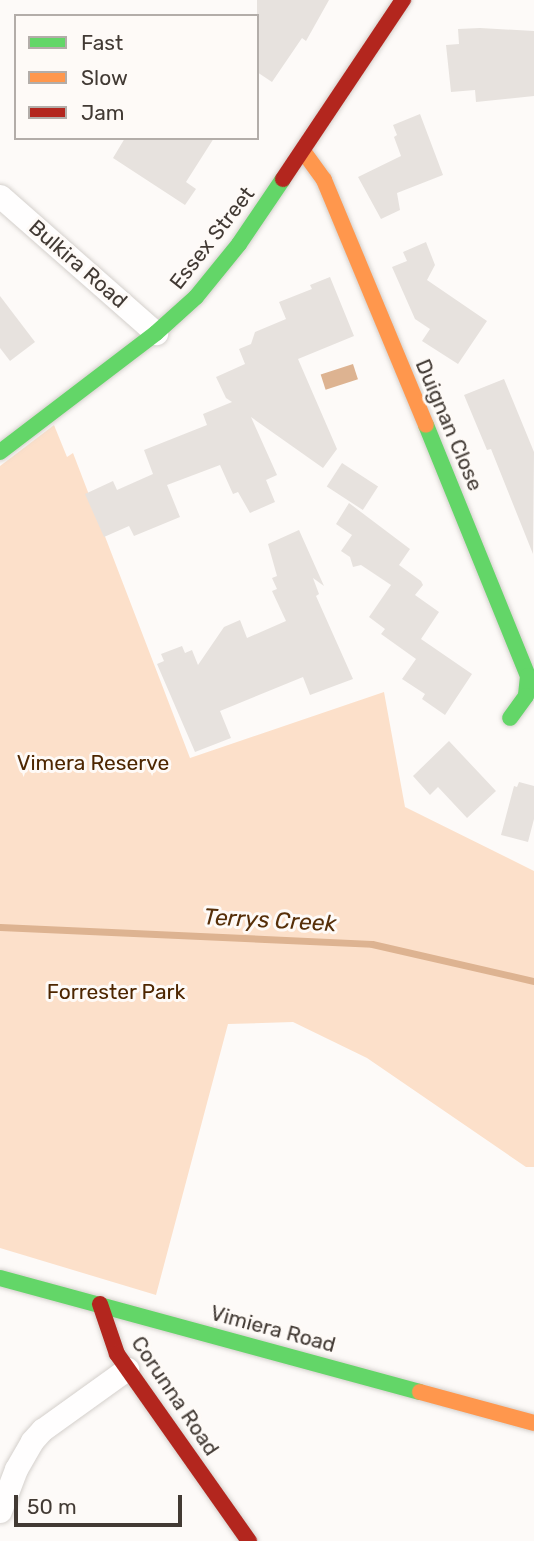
<!DOCTYPE html>
<html>
<head>
<meta charset="utf-8">
<style>
	body { margin:0 }
	#map { position:relative; width:534px; height:1541px; overflow:hidden; background:#fdfaf8; font-family:Rubik,sans-serif }
	div>[style] { position:absolute }
	.green>* { inset:0; background:#fce0ca }
	.water>* { inset:0; background:#ddb391; transform-origin:0 0 }
	.stream>* { height:7px; margin:-3.5px; padding:0 3.5px; transform-origin:3.5px; border-radius:3.5px; background:#ddb391 }
	.building>* { inset:0; background:#e7e2de; transform-origin:0 0 }
	.roads { filter:drop-shadow(0 0 2px #d4d0cc) drop-shadow(0 0 2px #d4d0cc) }
	.street>* { height:23px; margin:-11.5px; padding:0 11.5px; transform-origin:11.5px; border-radius:11.5px; background:#fffefe }
	.fast>* { height:16px; margin:-8px; padding:0 8px; transform-origin:8px; border-radius:8px; background:#63d668 }
	.slow>* { height:16px; margin:-8px; padding:0 8px; transform-origin:8px; border-radius:8px; background:#ff974d }
	.jam>* { height:16px; margin:-8px; padding:0 8px; transform-origin:8px; border-radius:8px; background:#b3261e }
	span { translate:-50% -50%; white-space:nowrap; text-align:center; line-height:1.15; -webkit-text-stroke:6px #fefaf7; paint-order:stroke }
	.street-label { font-size:21px; color:#423a34 }
	.park-label { font-size:21px; color:#4d2600 }
	.water-label { font-size:23px; color:#562f09; font-style:italic }
	.legend { position:absolute; left:14px; top:14px; width:245px; height:126px; box-sizing:border-box; background:#fefaf7; border:2px solid #b3ada9; margin:0; padding:9px 12px; list-style:none; font-size:21px; color:#423a34 }
	.legend li { display:flex; align-items:center; gap:14px; height:35px }
	.legend b { width:35px; border:2px solid #b3ada9 }
	.scale { position:absolute; left:14px; top:1495px; width:168px; height:32px; box-sizing:border-box; border:4px solid #423a34; border-top:0; padding-left:9px; font-size:21px; line-height:24px; white-space:nowrap; color:#423a34; -webkit-text-stroke:5px #fefaf7; paint-order:stroke }
</style>
</head>
<body>
<div id="map">
	<div class="green">
		<div style="clip-path:polygon(54px 425px,67px 457px,73px 453px,190px 758px,384px 692px,405px 807px,534px 871px,534px 1167px,526px 1167px,367px 1058px,293px 1022px,228px 1024px,156px 1295px,0 1248px,0 466px)"></div>
	</div>
	<div class="water">
		<div style="left:353px;top:364px;width:16px;height:34px;rotate:72deg"></div>
	</div>
	<div class="stream">
		<div style="left:0;top:927px;width:372px;rotate:2.6deg"></div>
		<div style="left:372px;top:944px;width:166px;rotate:12.9deg"></div>
	</div>
	<div class="building">
		<div style="clip-path:polygon(257px 0,329px 0,306px 41px,302px 38px,272px 82px,257px 72px)"></div>
		<div style="clip-path:polygon(480px 28px,534px 31px,534px 96px,476px 102px,475px 90px,451px 92px,446px 45px,459px 44px,458px 29px)"></div>
		<div style="clip-path:polygon(420px 114px,443px 175px,397px 193px,400px 210px,381px 219px,358px 177px,401px 156px,394px 137px,397px 135px,393px 125px)"></div>
		<div style="clip-path:polygon(125px 138px,214px 138px,186px 182px,196px 189px,185px 205px,113px 158px)"></div>
		<div style="clip-path:polygon(426px 242px,435px 265px,427px 280px,487px 321px,458px 364px,422px 341px,430px 329px,415px 319px,392px 267px,407px 261px,403px 252px)"></div>
		<div style="clip-path:polygon(330px 277px,354px 336px,298px 359px,337px 449px,323px 468px,251px 417px,277px 475px,266px 480px,275px 502px,250px 513px,238px 492px,233px 494px,220px 465px,167px 485px,180px 517px,134px 536px,129px 526px,104px 537px,85px 494px,113px 481px,117px 490px,153px 474px,144px 450px,207px 425px,203px 414px,232px 402px,226px 398px,216px 377px,245px 364px,239px 349px,251px 344px,255px 332px,286px 319px,279px 302px,312px 289px,310px 285px)"></div>
		<div style="clip-path:polygon(0 296px,35px 342px,10px 361px,0 348px)"></div>
		<div style="clip-path:polygon(504px 379px,534px 452px,533px 554px,491px 449px,487px 450px,464px 395px)"></div>
		<div style="left:342px;top:463px;width:43px;height:28px;rotate:33deg"></div>
		<div style="clip-path:polygon(349px 503px,410px 549px,399px 565px,421px 581px,423px 585px,415px 595px,439px 612px,421px 639px,472px 674px,445px 715px,422px 699px,425px 694px,402px 679px,416px 659px,381px 634px,385px 629px,369px 617px,391px 585px,361px 565px,353px 567px,350px 557px,341px 551px,352px 535px,336px 524px)"></div>
		<div style="clip-path:polygon(299px 530px,324px 586px,313px 578px,319px 594px,316px 596px,353px 679px,310px 695px,303px 677px,220px 711px,231px 738px,195px 752px,157px 664px,164px 661px,161px 654px,182px 646px,185px 653px,192px 650px,198px 665px,224px 627px,240px 620px,247px 638px,286px 621px,272px 591px,277px 589px,272px 578px,277px 576px,268px 544px)"></div>
		<div style="clip-path:polygon(449px 741px,496px 791px,467px 818px,438px 787px,430px 795px,413px 776px)"></div>
		<div style="clip-path:polygon(519px 782px,534px 786px,534px 819px,528px 842px,501px 835px,514px 786px,517px 787px)"></div>
	</div>
	<div class="roads">
		<div class="street">
			<div style="left:0;top:196px;width:208px;rotate:41.3deg"></div>
			<div style="left:0;top:1511px;width:45px;rotate:-69.1deg"></div>
			<div style="left:16px;top:1469px;width:32px;rotate:-60deg"></div>
			<div style="left:32px;top:1441px;width:15px;rotate:-48deg"></div>
			<div style="left:42px;top:1430px;width:105px;rotate:-35.7deg"></div>
		</div>
		<div class="fast">
			<div style="left:426px;top:425px;width:271px;rotate:67.9deg"></div>
			<div style="left:528px;top:676px;width:20px;rotate:96deg"></div>
			<div style="left:526px;top:696px;width:27px;rotate:126deg"></div>
			<div style="left:0;top:452px;width:196px;rotate:-37.3deg"></div>
			<div style="left:156px;top:333px;width:54px;rotate:-42deg"></div>
			<div style="left:196px;top:297px;width:68px;rotate:-50.9deg"></div>
			<div style="left:239px;top:244px;width:78px;rotate:-55.9deg"></div>
			<div style="left:0;top:1278px;width:435px;rotate:15.2deg"></div>
		</div>
		<div class="slow">
			<div style="left:303px;top:151px;width:36px;rotate:54deg"></div>
			<div style="left:324px;top:180px;width:265px;rotate:67.4deg"></div>
			<div style="left:420px;top:1392px;width:118px;rotate:15.2deg"></div>
		</div>
		<div class="jam">
			<div style="left:283px;top:179px;width:216px;rotate:-56.2deg"></div>
			<div style="left:100px;top:1304px;width:53px;rotate:71.2deg"></div>
			<div style="left:117px;top:1354px;width:229px;rotate:54.8deg"></div>
		</div>
	</div>
	<div class="street-label">
		<span style="left:212px;top:238px;rotate:-52deg">Essex Street</span>
		<span style="left:78px;top:264px;rotate:41deg">Bulkira Road</span>
		<span style="left:449px;top:425px;rotate:67deg">Duignan Close</span>
		<span style="left:273px;top:1329px;rotate:15deg">Vimiera Road</span>
		<span style="left:175px;top:1396px;rotate:56deg">Corunna Road</span>
	</div>
	<div class="park-label">
		<span style="left:93px;top:763px">Vimera Reserve</span>
		<span style="left:116px;top:992px">Forrester Park</span>
	</div>
	<div class="water-label">
		<span style="left:270px;top:920px;rotate:3deg">Terrys Creek</span>
	</div>
	<ul class="legend">
	<li><b style="height:9px;background:#63d668"></b>Fast</li>
	<li><b style="height:9px;background:#ff974d"></b>Slow</li>
	<li><b style="height:9px;background:#b3261e"></b>Jam</li>
	</ul>
	<div class="scale">50 m</div>
</div>
</body>
</html>
